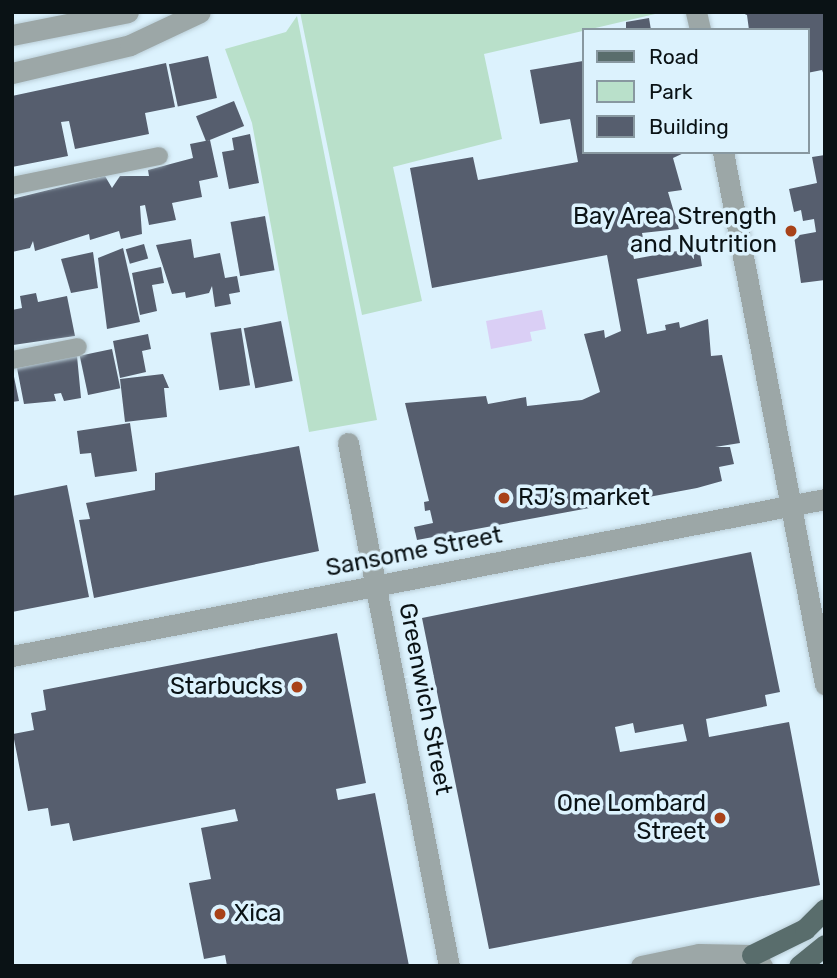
<!DOCTYPE html>
<html>
<head>
<meta charset="utf-8">
<style>
	body { margin:0 }
	#map { position:relative; width:837px; height:978px; overflow:hidden; background:#dcf2fd; font-family:Rubik,sans-serif }
	div>[style] { position:absolute }
	.green>* { inset:0; background:#b9e0ca }
	.water>* { inset:0; background:#dacff5 }
	.building>* { inset:0; background:#565e6e; transform-origin:0 0 }
	.roads { filter:drop-shadow(0 0 2px #baced8) drop-shadow(0 0 2px #baced8) }
	.pedestrian>* { height:18px; margin:-9px; padding:0 9px; transform-origin:9px; border-radius:9px; background:#9ca7a7 }
	.minor>* { height:21px; margin:-10.5px; padding:0 10.5px; transform-origin:10.5px; border-radius:10.5px; background:#9ca7a7 }
	.tertiary>* { height:21px; margin:-10.5px; padding:0 10.5px; transform-origin:10.5px; border-radius:10.5px; background:#9ca7a7 }
	.primary>* { height:21px; margin:-10.5px; padding:0 10.5px; transform-origin:10.5px; border-radius:10.5px; background:#596d6c }
	.dots>* { width:19px; height:19px; translate:-50% -50%; box-sizing:border-box; border:4px solid #dcf2fd; border-radius:50% }
	span { translate:-50% -50%; white-space:nowrap; text-align:center; line-height:1.15; -webkit-text-stroke:7px #dcf2fd; paint-order:stroke }
	.poi-label { font-size:24px; color:#0a1215 }
	.right { translate:-100% -50%; text-align:right }
	.left { translate:0 -50%; text-align:left }
	.street-label { font-size:24px; color:#0a1215 }
	.frame { position:absolute; inset:0; border:14px solid #0a1215; pointer-events:none }
	.legend { position:absolute; left:582px; top:28px; width:228px; height:126px; box-sizing:border-box; background:#dcf2fd; border:2px solid #8898a0; margin:0; padding:9px 12px; list-style:none; font-size:21px; color:#0a1215 }
	.legend li { display:flex; align-items:center; gap:14px; height:35px }
	.legend b { width:35px; border:2px solid #8898a0 }
</style>
</head>
<body>
<div id="map">
	<div class="green">
		<div style="clip-path:polygon(300px 12px,655px 12px,655px 14px,484px 54px,502px 139px,393px 167px,422px 301px,362px 315px)"></div>
		<div style="clip-path:polygon(297px 16px,377px 420px,309px 432px,252px 123px,225px 49px,286px 32px)"></div>
	</div>
	<div class="water">
		<div style="clip-path:polygon(542px 310px,546px 329px,530px 332px,532px 341px,491px 349px,486px 321px)"></div>
	</div>
	<div class="building">
		<div style="clip-path:polygon(740px 12px,825px 12px,825px 78px,822px 70px,807px 73px,807px 30px,749px 30px,747px 15px)"></div>
		<div style="clip-path:polygon(649px 18px,651px 30px,626px 30px,626px 22px)"></div>
		<div style="left:208px;top:56px;width:43px;height:40px;rotate:78deg"></div>
		<div style="clip-path:polygon(583px 61px,583px 152px,686px 152px,673px 158px,682px 190px,668px 192px,679px 229px,642px 233px,643px 238px,630px 240px,634px 259px,699px 247px,702px 266px,637px 279px,647px 334px,666px 330px,665px 325px,679px 322px,680px 328px,708px 319px,711px 356px,722px 355px,740px 443px,715px 447px,730px 447px,734px 464px,719px 467px,722px 481px,697px 488px,417px 540px,414px 527px,433px 523px,430px 510px,425px 511px,424px 502px,429px 501px,405px 403px,486px 396px,488px 404px,526px 397px,527px 406px,582px 400px,600px 392px,584px 334px,604px 330px,605px 338px,621px 331px,607px 255px,432px 288px,410px 168px,473px 157px,478px 180px,578px 162px,570px 119px,540px 124px,530px 70px)"></div>
		<div style="clip-path:polygon(166px 63px,175px 107px,145px 113px,149px 134px,75px 149px,69px 121px,61px 122px,68px 156px,12px 167px,12px 96px)"></div>
		<div style="left:234px;top:101px;width:27px;height:41px;rotate:68deg"></div>
		<div style="clip-path:polygon(250px 134px,259px 183px,229px 189px,222px 152px,234px 150px,232px 138px)"></div>
		<div style="clip-path:polygon(210px 140px,218px 177px,199px 181px,202px 197px,172px 203px,176px 220px,149px 225px,145px 205px,140px 206px,142px 234px,121px 239px,119px 231px,90px 240px,89px 234px,35px 251px,33px 241px,30px 248px,12px 252px,12px 199px,105px 176px,112px 188px,120px 176px,149px 176px,148px 170px,193px 158px,190px 144px)"></div>
		<div style="clip-path:polygon(825px 155px,825px 280px,801px 283px,794px 236px,816px 232px,814px 219px,803px 221px,801px 210px,794px 212px,789px 189px,817px 183px,812px 157px)"></div>
		<div style="left:265px;top:216px;width:55px;height:35px;rotate:80deg"></div>
		<div style="clip-path:polygon(191px 239px,194px 258px,220px 253px,225px 278px,237px 276px,240px 292px,229px 294px,231px 304px,215px 307px,212px 286px,209px 293px,186px 298px,185px 292px,172px 294px,156px 245px)"></div>
		<div style="left:144px;top:244px;width:15px;height:19px;rotate:74deg"></div>
		<div style="clip-path:polygon(123px 248px,140px 322px,107px 329px,98px 258px)"></div>
		<div style="clip-path:polygon(93px 252px,98px 288px,71px 293px,61px 259px)"></div>
		<div style="clip-path:polygon(161px 267px,164px 283px,152px 285px,157px 311px,140px 315px,132px 273px)"></div>
		<div style="clip-path:polygon(36px 293px,38px 302px,67px 296px,75px 336px,13px 345px,12px 310px,22px 308px,20px 296px)"></div>
		<div style="left:281px;top:321px;width:61px;height:38px;rotate:79deg"></div>
		<div style="left:241px;top:328px;width:58px;height:31px;rotate:81deg"></div>
		<div style="clip-path:polygon(148px 334px,151px 349px,142px 351px,146px 372px,120px 378px,113px 341px)"></div>
		<div style="left:112px;top:349px;width:40px;height:33px;rotate:78deg"></div>
		<div style="clip-path:polygon(77px 356px,81px 398px,64px 401px,61px 393px,54px 394px,56px 401px,24px 404px,17px 368px)"></div>
		<div style="clip-path:polygon(13px 372px,19px 401px,12px 402px,12px 373px)"></div>
		<div style="clip-path:polygon(163px 374px,169px 388px,164px 388px,167px 417px,125px 422px,120px 379px)"></div>
		<div style="clip-path:polygon(130px 423px,137px 471px,95px 477px,91px 453px,80px 454px,77px 431px)"></div>
		<div style="clip-path:polygon(299px 446px,319px 551px,94px 598px,79px 520px,90px 519px,86px 503px,155px 490px,155px 473px)"></div>
		<div style="clip-path:polygon(67px 485px,89px 597px,12px 612px,12px 496px)"></div>
		<div style="clip-path:polygon(evenodd,751px 552px,780px 692px,765px 695px,767px 706px,706px 719px,709px 737px,789px 722px,820px 885px,489px 949px,422px 618px,751px 552px,633px 723px,635px 733px,683px 724px,687px 741px,620px 752px,615px 727px,633px 723px)"></div>
		<div style="clip-path:polygon(337px 633px,366px 783px,336px 789px,338px 800px,375px 793px,409px 966px,227px 966px,225px 955px,204px 959px,189px 883px,211px 879px,201px 828px,238px 821px,235px 809px,73px 841px,69px 823px,51px 826px,48px 808px,28px 811px,13px 734px,34px 730px,31px 713px,46px 710px,43px 690px)"></div>
	</div>
	<div class="roads">
		<div class="pedestrian">
			<div style="left:12px;top:186px;width:150px;rotate:-11.5deg"></div>
			<div style="left:12px;top:360px;width:67px;rotate:-11.1deg"></div>
		</div>
		<div class="minor">
			<div style="left:696px;top:12px;width:18px;rotate:77deg"></div>
			<div style="left:12px;top:35px;width:118px;rotate:-11.2deg"></div>
			<div style="left:12px;top:73px;width:121px;rotate:-13.3deg"></div>
			<div style="left:130px;top:45px;width:77px;rotate:-25.2deg"></div>
			<div style="left:723px;top:152px;width:542px;rotate:79.15deg"></div>
			<div style="left:348px;top:443px;width:533px;rotate:79.07deg"></div>
		</div>
		<div class="tertiary">
			<div style="left:12px;top:656px;width:828px;rotate:-10.93deg"></div>
			<div style="left:641px;top:966px;width:59px;rotate:-11.7deg"></div>
			<div style="left:699px;top:954px;width:53px;rotate:1.1deg"></div>
			<div style="left:752px;top:955px;width:15px;rotate:48deg"></div>
		</div>
		<div class="primary">
			<div style="left:752px;top:955px;width:59px;rotate:-26.1deg"></div>
			<div style="left:805px;top:929px;width:28px;rotate:-45deg"></div>
			<div style="left:799px;top:966px;width:33px;rotate:-39deg"></div>
		</div>
	</div>
	<div class="dots">
		<div style="left:791px;top:231px;background:#a84219"></div>
		<div style="left:504px;top:498px;background:#a84219"></div>
		<div style="left:297px;top:687px;background:#a84219"></div>
		<div style="left:720px;top:818px;background:#a84219"></div>
		<div style="left:220px;top:914px;background:#a84219"></div>
	</div>
	<div class="poi-label">
		<span class="right" style="left:777px;top:231px">Bay Area Strength<br>and Nutrition</span>
		<span class="left" style="left:518px;top:498px">RJ’s market</span>
		<span class="right" style="left:283px;top:687px">Starbucks</span>
		<span class="right" style="left:706px;top:818px">One Lombard<br>Street</span>
		<span class="left" style="left:234px;top:914px">Xica</span>
	</div>
	<div class="street-label">
		<span style="left:414px;top:552px;rotate:-11deg">Sansome Street</span>
		<span style="left:425px;top:699px;rotate:79deg">Greenwich Street</span>
	</div>
	<div class="frame"></div>
	<ul class="legend">
	<li><b style="height:9px;background:#596d6c"></b>Road</li>
	<li><b style="height:19px;background:#b9e0ca"></b>Park</li>
	<li><b style="height:19px;background:#565e6e"></b>Building</li>
	</ul>
</div>
</body>
</html>
